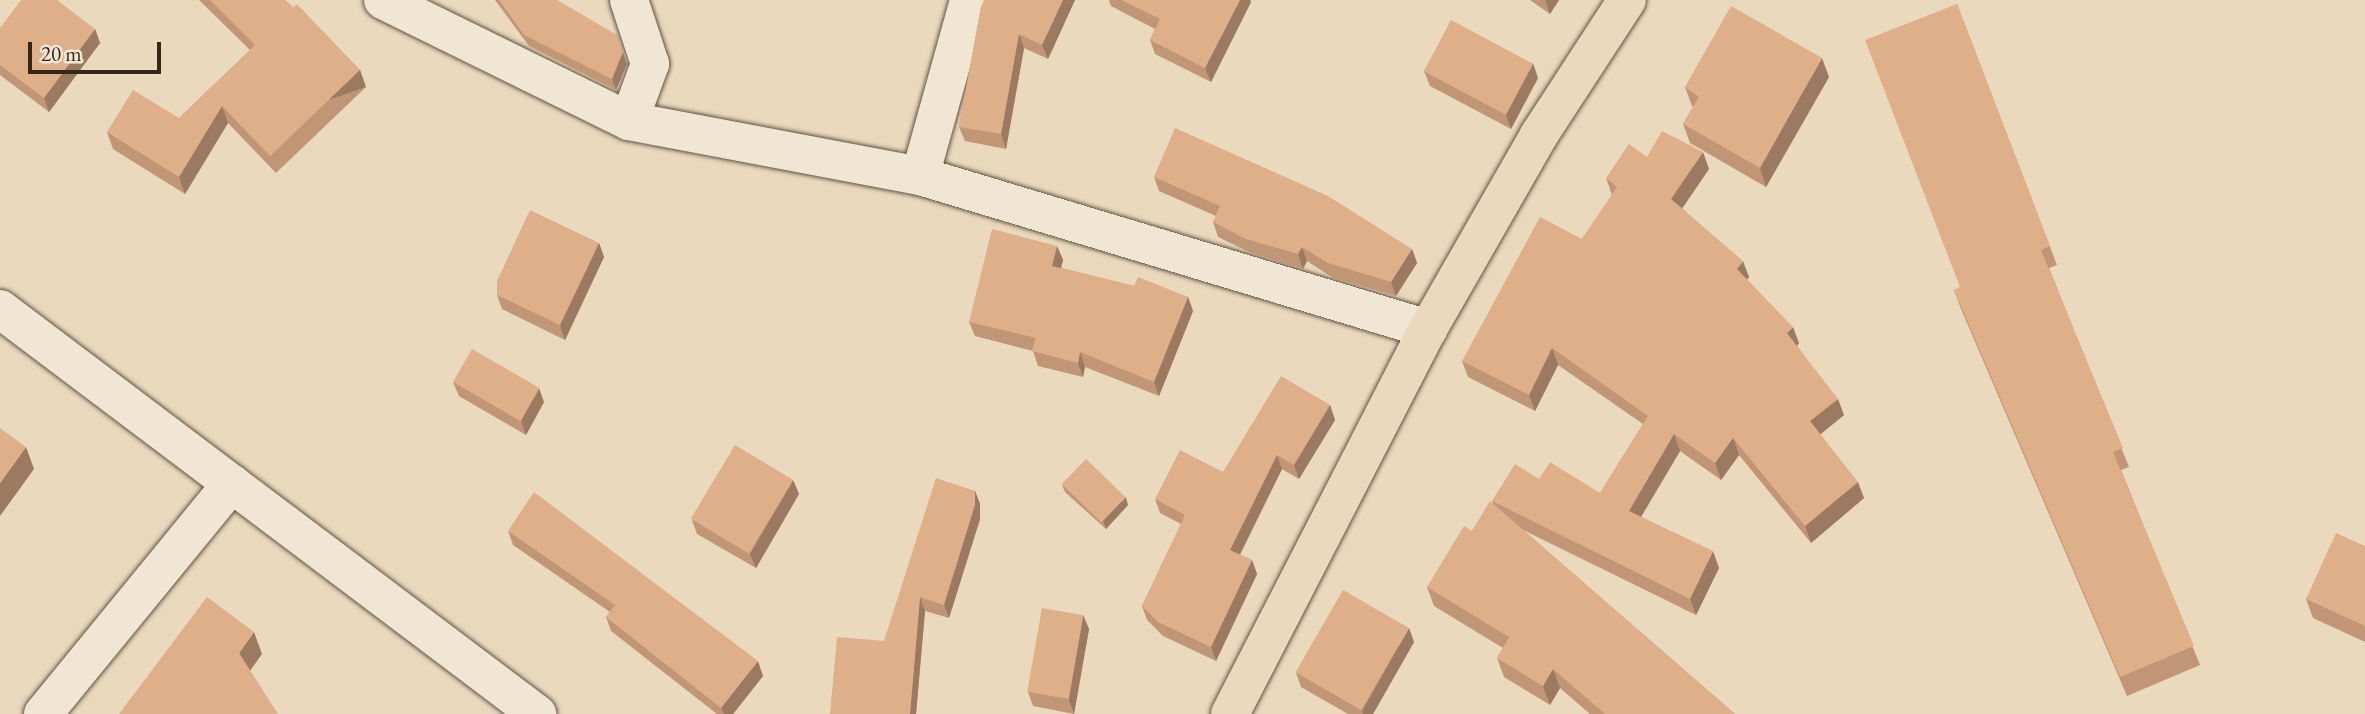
<!DOCTYPE html>
<html>
<head>
<meta charset="utf-8">
<style>
	body { margin:0 }
	#map { position:relative; width:2365px; height:714px; overflow:hidden; background:#ead9bd; font-family:"EB Garamond",serif }
	div>[style] { position:absolute }
	.roads { filter:drop-shadow(0 0 2px #615443) drop-shadow(0 0 2px #615443) }
	.minor>* { height:38px; margin:-19px; padding:0 19px; transform-origin:19px; border-radius:19px; background:#f1e6d4 }
	.major>* { height:38px; margin:-19px; padding:0 19px; transform-origin:19px; border-radius:19px; background:#ead9bd }
	.wall>* { inset:0; background:#c09677 }
	.shaded-wall>* { inset:0; background:#9c7a61; transform-origin:0 0 }
	.building>* { inset:0; background:#dfaf8a; transform-origin:0 0 }
	span { translate:-50% -50%; white-space:nowrap; text-align:center; line-height:1.15; -webkit-text-stroke:5px #f1e6d4; paint-order:stroke }
	.scale { position:absolute; left:28px; top:42px; width:133px; height:32px; box-sizing:border-box; border:4px solid #33271a; border-top:0; padding-left:9px; font-size:21px; line-height:24px; white-space:nowrap; color:#33271a; -webkit-text-stroke:5px #f1e6d4; paint-order:stroke }
</style>
</head>
<body>
<div id="map">
	<div class="roads">
		<div class="minor">
			<div style="left:383px;top:0;width:274px;rotate:26.2deg"></div>
			<div style="left:629px;top:121px;width:296px;rotate:10.7deg"></div>
			<div style="left:920px;top:176px;width:531px;rotate:16.76deg"></div>
			<div style="left:629px;top:121px;width:61px;rotate:-69.8deg"></div>
			<div style="left:650px;top:64px;width:67px;rotate:-108.2deg"></div>
			<div style="left:920px;top:176px;width:183px;rotate:-74.4deg"></div>
			<div style="left:0;top:309px;width:673px;rotate:37.02deg"></div>
			<div style="left:43px;top:714px;width:298px;rotate:-50.7deg"></div>
		</div>
		<div class="major">
			<div style="left:1230px;top:714px;width:433px;rotate:-62.8deg"></div>
			<div style="left:1428px;top:329px;width:224px;rotate:-60.2deg"></div>
			<div style="left:1539px;top:135px;width:161px;rotate:-56.9deg"></div>
		</div>
	</div>
	<div class="wall">
		<div style="clip-path:polygon(199px 0,285px 0,360px 70px,366px 87px,276px 173px,228px 123px,185px 194px,113px 149px,107px 132px,179px 118px,250px 50px)"></div>
		<div style="clip-path:polygon(495px 0,557px 0,627px 64px,616px 90px,529px 46px)"></div>
		<div style="clip-path:polygon(1075px 0,1048px 59px,1024px 48px,1006px 149px,965px 141px,959px 127px,981px 7px)"></div>
		<div style="clip-path:polygon(1109px 0,1250px 0,1251px 2px,1211px 82px,1155px 54px,1150px 40px,1155px 29px,1111px 6px)"></div>
		<div style="clip-path:polygon(1530px 0,1559px 0,1550px 14px)"></div>
		<div style="clip-path:polygon(1957px 4px,2057px 265px,2049px 268px,2129px 467px,2121px 470px,2200px 665px,2127px 696px,1961px 309px,1954px 290px,1960px 288px)"></div>
		<div style="clip-path:polygon(0 28px,95px 29px,100px 43px,49px 112px,0 75px)"></div>
		<div style="clip-path:polygon(1424px 71px,1538px 78px,1511px 129px,1430px 86px)"></div>
		<div style="clip-path:polygon(1829px 77px,1766px 187px,1690px 143px,1683px 124px,1693px 107px,1692px 106px,1685px 87px)"></div>
		<div style="clip-path:polygon(1647px 157px,1709px 169px,1682px 208px,1749px 277px,1747px 280px,1799px 343px,1797px 346px,1844px 415px,1820px 434px,1864px 498px,1811px 543px,1739px 455px,1721px 480px,1680px 451px,1641px 517px,1719px 568px,1696px 615px,1523px 530px,1735px 714px,1590px 714px,1560px 688px,1550px 705px,1504px 677px,1497px 658px,1503px 648px,1434px 606px,1427px 587px,1493px 504px,1492px 501px,1539px 479px,1600px 493px,1643px 424px,1558px 365px,1535px 411px,1468px 377px,1462px 361px,1582px 239px,1612px 195px,1606px 178px)"></div>
		<div style="clip-path:polygon(1154px 177px,1412px 249px,1417px 263px,1396px 296px,1333px 278px,1307px 261px,1303px 269px,1251px 253px,1218px 237px,1213px 222px,1216px 216px,1159px 191px)"></div>
		<div style="clip-path:polygon(599px 243px,604px 257px,565px 340px,502px 309px,497px 295px)"></div>
		<div style="clip-path:polygon(1057px 246px,1063px 260px,1061px 268px,1134px 286px,1188px 297px,1193px 311px,1159px 396px,1085px 367px,1083px 377px,1038px 366px,1033px 351px,975px 336px,969px 322px)"></div>
		<div style="clip-path:polygon(453px 382px,544px 402px,526px 435px,459px 396px)"></div>
		<div style="clip-path:polygon(1330px 405px,1335px 420px,1299px 479px,1282px 469px,1240px 555px,1252px 560px,1257px 574px,1216px 661px,1163px 636px,1147px 620px,1142px 606px,1181px 524px,1160px 513px,1155px 499px,1223px 472px)"></div>
		<div style="clip-path:polygon(793px 480px,799px 494px,756px 568px,697px 534px,692px 520px)"></div>
		<div style="clip-path:polygon(1062px 485px,1128px 505px,1106px 529px,1065px 492px)"></div>
		<div style="clip-path:polygon(975px 491px,980px 504px,980px 519px,949px 618px,925px 611px,916px 714px,830px 714px,884px 641px)"></div>
		<div style="clip-path:polygon(508px 531px,763px 676px,733px 714px,717px 714px,611px 631px,606px 617px,610px 612px,513px 545px)"></div>
		<div style="clip-path:polygon(2365px 546px,2365px 642px,2313px 618px,2306px 599px)"></div>
		<div style="clip-path:polygon(1083px 615px,1089px 629px,1074px 714px,1033px 706px,1028px 692px)"></div>
		<div style="clip-path:polygon(1414px 642px,1373px 714px,1348px 714px,1301px 687px,1296px 673px)"></div>
	</div>
	<div class="shaded-wall">
		<div style="clip-path:polygon(1063px 0,1075px 0,1048px 59px,1042px 45px)"></div>
		<div style="clip-path:polygon(1240px 0,1250px 0,1251px 2px,1211px 82px,1205px 68px)"></div>
		<div style="clip-path:polygon(1545px 0,1559px 0,1550px 14px)"></div>
		<div style="clip-path:polygon(95px 29px,100px 43px,49px 112px,44px 98px)"></div>
		<div style="clip-path:polygon(1019px 34px,1024px 48px,1006px 149px,1001px 134px)"></div>
		<div style="clip-path:polygon(617px 35px,627px 64px,616px 90px,612px 79px)"></div>
		<div style="clip-path:polygon(1822px 58px,1829px 77px,1766px 187px,1760px 168px)"></div>
		<div style="clip-path:polygon(1533px 63px,1538px 78px,1511px 129px,1506px 115px)"></div>
		<div style="left:360px;top:70px;width:18px;height:124px;rotate:71deg"></div>
		<div style="clip-path:polygon(222px 106px,228px 123px,185px 194px,179px 177px)"></div>
		<div style="clip-path:polygon(1703px 152px,1709px 169px,1677px 216px,1671px 199px)"></div>
		<div style="clip-path:polygon(599px 243px,604px 257px,565px 340px,560px 325px)"></div>
		<div style="clip-path:polygon(1057px 246px,1063px 260px,1058px 280px,1052px 266px)"></div>
		<div style="clip-path:polygon(1302px 247px,1307px 261px,1303px 269px,1298px 254px)"></div>
		<div style="clip-path:polygon(1412px 249px,1417px 263px,1396px 296px,1391px 282px)"></div>
		<div style="clip-path:polygon(1743px 261px,1749px 277px,1743px 285px,1737px 269px)"></div>
		<div style="clip-path:polygon(1188px 297px,1193px 311px,1159px 396px,1154px 382px)"></div>
		<div style="clip-path:polygon(1793px 327px,1799px 343px,1793px 350px,1787px 333px)"></div>
		<div style="clip-path:polygon(1552px 348px,1558px 365px,1535px 411px,1529px 395px)"></div>
		<div style="clip-path:polygon(1080px 352px,1085px 367px,1083px 377px,1078px 363px)"></div>
		<div style="clip-path:polygon(539px 388px,544px 402px,526px 435px,521px 421px)"></div>
		<div style="clip-path:polygon(1838px 399px,1844px 415px,1816px 438px,1810px 421px)"></div>
		<div style="clip-path:polygon(1330px 405px,1335px 420px,1299px 479px,1294px 465px)"></div>
		<div style="clip-path:polygon(1674px 434px,1680px 451px,1635px 527px,1629px 511px)"></div>
		<div style="clip-path:polygon(1733px 438px,1739px 455px,1721px 480px,1715px 463px)"></div>
		<div style="clip-path:polygon(26px 447px,34px 469px,0 516px,0 483px)"></div>
		<div style="clip-path:polygon(1277px 455px,1282px 469px,1235px 564px,1230px 550px)"></div>
		<div style="clip-path:polygon(793px 480px,799px 494px,756px 568px,750px 554px)"></div>
		<div style="clip-path:polygon(1858px 482px,1864px 498px,1811px 543px,1805px 526px)"></div>
		<div style="clip-path:polygon(975px 491px,980px 504px,980px 519px,949px 618px,944px 605px)"></div>
		<div style="clip-path:polygon(1126px 497px,1128px 505px,1106px 529px,1103px 521px)"></div>
		<div style="clip-path:polygon(1713px 551px,1719px 568px,1696px 615px,1690px 599px)"></div>
		<div style="clip-path:polygon(1252px 560px,1257px 574px,1216px 661px,1211px 647px)"></div>
		<div style="clip-path:polygon(920px 597px,925px 611px,916px 714px,910px 714px)"></div>
		<div style="clip-path:polygon(1083px 615px,1089px 629px,1074px 714px,1069px 700px)"></div>
		<div style="clip-path:polygon(1409px 628px,1414px 642px,1373px 714px,1363px 714px,1362px 711px)"></div>
		<div style="clip-path:polygon(254px 632px,262px 654px,247px 675px,239px 653px)"></div>
		<div style="clip-path:polygon(758px 661px,763px 676px,733px 714px,724px 714px,721px 708px)"></div>
		<div style="clip-path:polygon(1553px 669px,1560px 688px,1550px 705px,1543px 686px)"></div>
	</div>
	<div class="building">
		<div style="clip-path:polygon(21px 0,57px 0,95px 29px,44px 98px,0 65px,0 28px)"></div>
		<div style="clip-path:polygon(210px 0,285px 0,293px 8px,297px 4px,360px 70px,270px 156px,222px 106px,179px 177px,107px 132px,133px 90px,179px 118px,255px 45px)"></div>
		<div style="clip-path:polygon(499px 0,557px 0,617px 35px,623px 52px,612px 79px,524px 35px)"></div>
		<div style="clip-path:polygon(984px 0,1063px 0,1042px 45px,1019px 34px,1001px 134px,959px 127px,981px 7px)"></div>
		<div style="clip-path:polygon(1121px 0,1240px 0,1205px 68px,1150px 40px,1160px 19px)"></div>
		<div style="clip-path:polygon(1957px 4px,2050px 246px,2041px 250px,2123px 448px,2113px 452px,2194px 646px,2120px 677px,1954px 290px,1960px 287px,1865px 40px)"></div>
		<div style="clip-path:polygon(1731px 6px,1822px 58px,1760px 168px,1683px 124px,1699px 97px,1685px 87px)"></div>
		<div style="left:1451px;top:20px;width:93px;height:58px;rotate:28deg"></div>
		<div style="clip-path:polygon(1175px 128px,1328px 196px,1412px 249px,1391px 282px,1328px 263px,1302px 247px,1298px 254px,1246px 239px,1213px 222px,1220px 206px,1154px 177px)"></div>
		<div style="clip-path:polygon(1662px 131px,1703px 152px,1671px 199px,1743px 261px,1737px 269px,1793px 327px,1787px 333px,1838px 399px,1810px 421px,1858px 482px,1805px 526px,1733px 438px,1715px 463px,1674px 434px,1629px 511px,1713px 551px,1690px 599px,1492px 501px,1515px 464px,1539px 479px,1550px 462px,1600px 493px,1648px 416px,1552px 348px,1529px 395px,1462px 361px,1540px 217px,1582px 239px,1617px 187px,1606px 178px,1629px 144px,1647px 157px)"></div>
		<div style="clip-path:polygon(530px 210px,599px 243px,560px 325px,497px 295px,497px 281px)"></div>
		<div style="clip-path:polygon(992px 229px,1057px 246px,1052px 266px,1134px 286px,1138px 277px,1188px 297px,1154px 382px,1080px 352px,1078px 363px,1032px 351px,1036px 338px,969px 322px)"></div>
		<div style="left:472px;top:349px;width:78px;height:38px;rotate:30deg"></div>
		<div style="clip-path:polygon(1281px 376px,1330px 405px,1294px 465px,1277px 455px,1230px 550px,1252px 560px,1211px 647px,1158px 622px,1142px 606px,1185px 515px,1155px 499px,1180px 450px,1223px 472px)"></div>
		<div style="clip-path:polygon(0 428px,26px 447px,0 483px)"></div>
		<div style="left:735px;top:445px;width:68px;height:86px;rotate:31deg"></div>
		<div style="left:1086px;top:459px;width:55px;height:35px;rotate:44deg"></div>
		<div style="clip-path:polygon(936px 478px,975px 491px,975px 505px,944px 605px,920px 597px,910px 714px,830px 714px,837px 637px,884px 641px)"></div>
		<div style="clip-path:polygon(534px 492px,758px 661px,721px 708px,606px 617px,615px 605px,508px 531px)"></div>
		<div style="clip-path:polygon(1490px 501px,1735px 714px,1605px 714px,1553px 669px,1543px 686px,1497px 658px,1509px 637px,1427px 587px,1464px 526px,1472px 531px)"></div>
		<div style="clip-path:polygon(2336px 533px,2365px 546px,2365px 626px,2306px 599px)"></div>
		<div style="left:1343px;top:590px;width:76px;height:95px;rotate:30deg"></div>
		<div style="clip-path:polygon(207px 597px,254px 632px,239px 653px,278px 714px,119px 714px)"></div>
		<div style="left:1042px;top:608px;width:42px;height:85px;rotate:10deg"></div>
	</div>
	<div class="scale">20 m</div>
</div>
</body>
</html>
